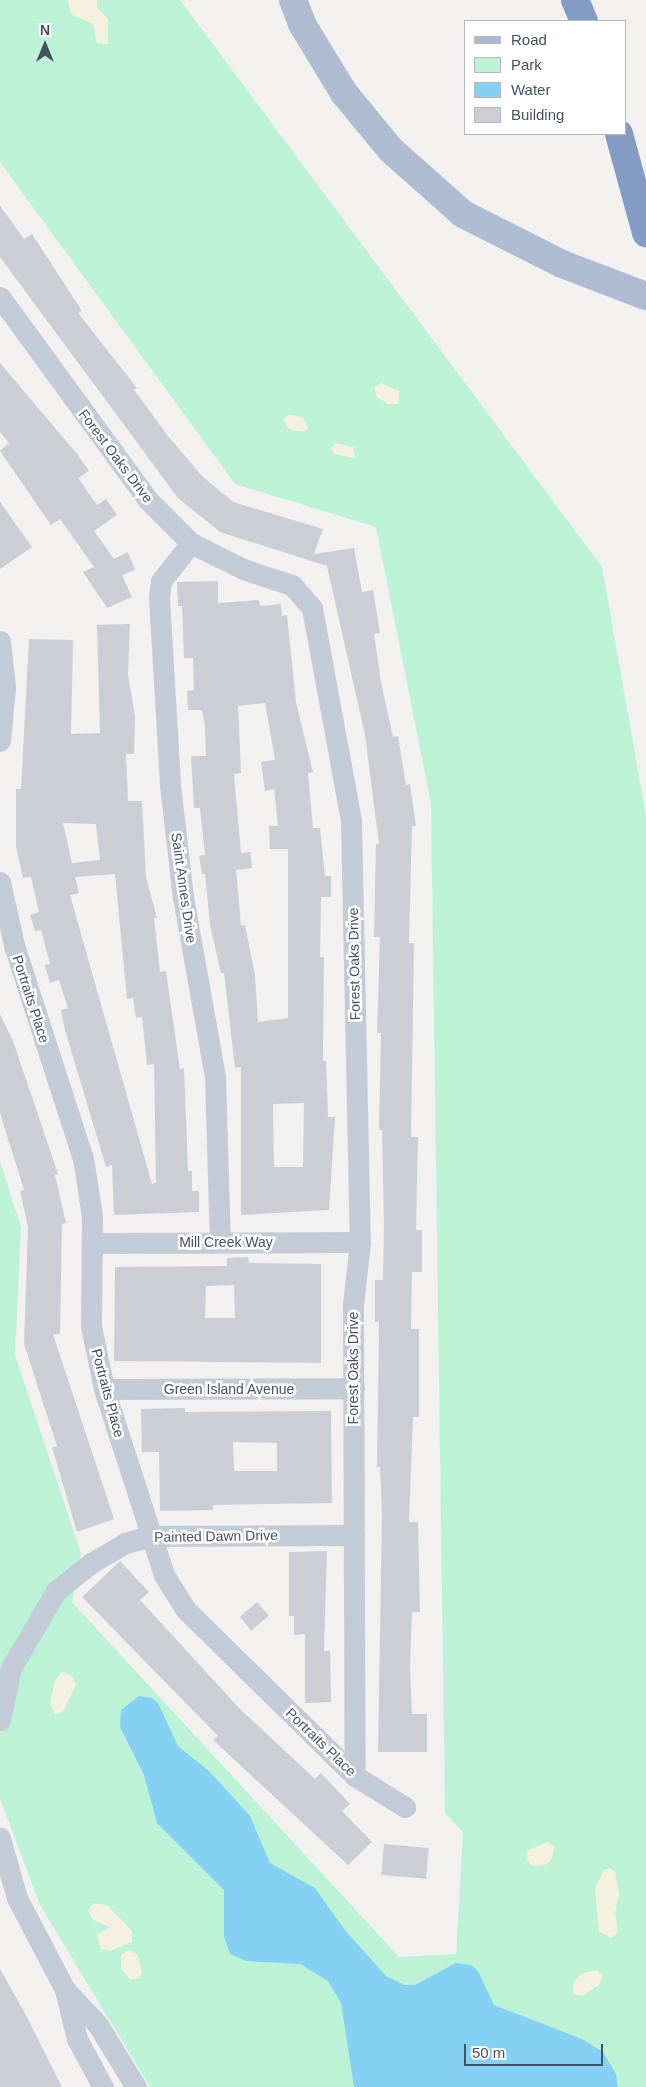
<!DOCTYPE html>
<html>
<head>
<meta charset="utf-8">
<style>
	body { margin:0 }
	#map { position:relative; width:646px; height:2087px; overflow:hidden; background:#f3f0f0; font-family:Arial,sans-serif }
	div>[style] { position:absolute }
	.green>* { inset:0; background:#bcf3d7 }
	.sand>* { inset:0; background:#f5f1e0 }
	.water>* { inset:0; background:#85d1f4 }
	.building>* { inset:0; background:#ccced6; transform-origin:0 0 }
	.minor>* { height:21px; margin:-10.5px; padding:0 10.5px; transform-origin:10.5px; border-radius:10.5px; background:#c3cbd6 }
	.primary>* { height:28px; margin:-14px; padding:0 14px; transform-origin:14px; border-radius:14px; background:#aebcd1 }
	.motorway>* { height:28px; margin:-14px; padding:0 14px; transform-origin:14px; border-radius:14px; background:#849cc3 }
	span { translate:-50% -50%; white-space:nowrap; text-align:center; line-height:1.15; -webkit-text-stroke:5px #fff; paint-order:stroke }
	.street-label { font-size:14px; color:#465160 }
	.legend { position:absolute; left:464px; top:20px; width:162px; height:115px; box-sizing:border-box; background:#fff; border:1px solid #b5b9bf; margin:0; padding:6px 9px; list-style:none; font-size:15px; color:#465160 }
	.legend li { display:flex; align-items:center; gap:10px; height:25px }
	.legend b { width:25px; border:1px solid #b5b9bf }
	.north { position:absolute; left:20px; top:20px; width:50px; height:50px; -webkit-text-stroke:4px #fff; paint-order:stroke; rotate:0deg; font-size:14px; font-weight:700; line-height:20px; text-align:center; color:#465160 }
	.north::after { content:''; display:block; margin:auto; width:18px; height:22px; background:#465160; clip-path:polygon(50% 0,100% 100%,50% 72%,0 100%) }
	.scale { position:absolute; left:464px; top:2044px; width:139px; height:22px; box-sizing:border-box; border:2px solid #465160; border-top:0; padding-left:6px; font-size:15px; line-height:18px; white-space:nowrap; color:#465160; -webkit-text-stroke:4px #fff; paint-order:stroke }
</style>
</head>
<body>
<div id="map">
	<div class="green">
		<div style="clip-path:polygon(0 0,180px 0,602px 567px,646px 816px,646px 2087px,150px 2087px,40px 1905px,0 1798px,0 1161px,21px 1227px,15px 1355px,81px 1553px,72px 1602px,399px 1957px,456px 1954px,463px 1832px,445px 1813px,431px 804px,376px 527px,235px 484px,0 162px)"></div>
	</div>
	<div class="sand">
		<div style="clip-path:polygon(68px 0,97px 0,97px 7px,108px 19px,108px 44px,97px 43px,93px 24px,71px 14px)"></div>
		<div style="clip-path:polygon(381px 383px,399px 391px,398px 404px,388px 404px,377px 397px,374px 387px)"></div>
		<div style="clip-path:polygon(289px 415px,303px 417px,308px 429px,302px 432px,289px 429px,284px 419px)"></div>
		<div style="clip-path:polygon(335px 443px,353px 447px,355px 458px,335px 454px,331px 449px)"></div>
		<div style="clip-path:polygon(62px 1672px,71px 1675px,76px 1685px,63px 1712px,55px 1714px,50px 1704px,55px 1680px)"></div>
		<div style="clip-path:polygon(548px 1842px,555px 1847px,551px 1860px,545px 1865px,532px 1866px,527px 1860px,528px 1850px)"></div>
		<div style="clip-path:polygon(610px 1868px,615px 1872px,619px 1894px,615px 1912px,618px 1933px,611px 1938px,599px 1931px,595px 1888px,604px 1870px)"></div>
		<div style="clip-path:polygon(94px 1903px,107px 1905px,132px 1931px,132px 1942px,110px 1951px,101px 1949px,97px 1935px,110px 1927px,93px 1920px,88px 1910px)"></div>
		<div style="clip-path:polygon(128px 1950px,137px 1954px,142px 1971px,139px 1979px,130px 1979px,121px 1969px,121px 1955px)"></div>
		<div style="clip-path:polygon(597px 1970px,603px 1975px,599px 1985px,582px 1996px,573px 1994px,573px 1983px,582px 1973px)"></div>
	</div>
	<div class="water">
		<div style="clip-path:polygon(139px 1696px,152px 1698px,158px 1703px,178px 1746px,210px 1772px,250px 1816px,270px 1863px,315px 1888px,344px 1929px,386px 1976px,404px 1985px,415px 1985px,456px 1963px,471px 1965px,478px 1971px,494px 2005px,582px 2039px,603px 2052px,616px 2074px,618px 2087px,354px 2087px,341px 2003px,328px 1981px,300px 1964px,247px 1961px,230px 1954px,224px 1937px,224px 1890px,157px 1823px,144px 1775px,120px 1727px,121px 1710px)"></div>
	</div>
	<div class="building">
		<div style="clip-path:polygon(0 206px,24px 239px,32px 234px,82px 311px,78px 313px,137px 388px,134px 390px,168px 436px,202px 476px,233px 502px,323px 529px,314px 554px,354px 548px,362px 592px,373px 590px,380px 633px,374px 634px,381px 682px,393px 737px,398px 736px,406px 785px,410px 784px,416px 826px,412px 826px,409px 943px,414px 943px,411px 1137px,418px 1137px,416px 1230px,422px 1230px,422px 1272px,412px 1272px,411px 1329px,419px 1329px,419px 1417px,413px 1417px,409px 1522px,418px 1522px,420px 1612px,412px 1612px,410px 1666px,412px 1714px,427px 1714px,427px 1752px,378px 1752px,382px 1515px,380px 1467px,377px 1467px,379px 1322px,375px 1322px,375px 1280px,383px 1280px,384px 1224px,382px 1130px,379px 1130px,381px 1033px,377px 1033px,380px 937px,374px 937px,376px 844px,379px 844px,365px 735px,327px 566px,220px 532px,178px 498px,0 257px)"></div>
		<div style="clip-path:polygon(0 363px,78px 455px,89px 471px,78px 478px,97px 505px,106px 499px,117px 515px,94px 531px,114px 559px,128px 552px,135px 570px,122px 575px,132px 597px,107px 608px,83px 572px,94px 567px,60px 519px,51px 525px,0 451px,9px 443px,0 432px)"></div>
		<div style="clip-path:polygon(0 502px,32px 547px,0 569px)"></div>
		<div style="clip-path:polygon(evenodd,218px 581px,218px 603px,259px 600px,260px 606px,281px 604px,282px 616px,287px 615px,296px 702px,313px 772px,308px 773px,313px 828px,320px 828px,325px 876px,331px 876px,331px 897px,321px 897px,320px 957px,324px 957px,323px 1061px,326px 1061px,328px 1117px,335px 1117px,329px 1210px,241px 1215px,241px 1067px,235px 1068px,224px 973px,221px 973px,210px 925px,205px 874px,202px 874px,199px 856px,205px 855px,200px 808px,194px 808px,191px 756px,206px 756px,205px 726px,202px 710px,188px 710px,187px 691px,194px 690px,193px 658px,184px 658px,182px 606px,178px 606px,177px 582px,218px 581px,265px 703px,275px 760px,261px 762px,265px 791px,274px 789px,278px 826px,269px 826px,270px 849px,288px 849px,288px 1018px,258px 1022px,255px 975px,245px 925px,241px 926px,236px 870px,252px 868px,250px 852px,241px 853px,234px 774px,241px 773px,238px 706px,265px 703px,218px 581px,304px 1103px,303px 1167px,274px 1167px,273px 1104px,304px 1103px)"></div>
		<div style="clip-path:polygon(evenodd,130px 624px,128px 674px,135px 717px,134px 754px,126px 754px,128px 801px,142px 801px,146px 877px,157px 918px,154px 918px,160px 972px,166px 971px,180px 1069px,184px 1068px,188px 1171px,192px 1171px,192px 1191px,199px 1191px,199px 1212px,114px 1215px,112px 1165px,106px 1167px,65px 1030px,61px 1010px,68px 1008px,59px 980px,50px 983px,45px 965px,50px 964px,41px 930px,35px 931px,30px 915px,39px 912px,31px 877px,23px 878px,16px 847px,16px 789px,21px 789px,29px 639px,73px 640px,71px 734px,100px 733px,97px 625px,130px 624px,63px 823px,96px 824px,100px 860px,72px 863px,63px 823px,130px 624px,115px 874px,127px 999px,133px 998px,136px 1018px,142px 1017px,147px 1065px,154px 1064px,156px 1183px,152px 1184px,70px 895px,79px 893px,75px 877px,115px 874px)"></div>
		<div style="clip-path:polygon(0 1014px,13px 1041px,58px 1174px,55px 1175px,66px 1223px,62px 1224px,60px 1334px,53px 1334px,114px 1519px,77px 1532px,52px 1447px,57px 1446px,24px 1344px,28px 1227px,20px 1191px,24px 1190px,0 1113px)"></div>
		<div style="clip-path:polygon(evenodd,248px 1257px,249px 1263px,321px 1264px,321px 1363px,114px 1361px,115px 1267px,227px 1266px,227px 1258px,248px 1257px,234px 1285px,235px 1318px,205px 1318px,206px 1286px,234px 1285px)"></div>
		<div style="clip-path:polygon(evenodd,185px 1408px,185px 1412px,331px 1411px,332px 1503px,213px 1505px,213px 1510px,160px 1511px,159px 1452px,142px 1452px,141px 1409px,185px 1408px,233px 1442px,277px 1443px,277px 1471px,234px 1471px,233px 1442px)"></div>
		<div style="clip-path:polygon(327px 1551px,324px 1651px,330px 1651px,331px 1702px,305px 1703px,305px 1634px,294px 1635px,294px 1616px,289px 1616px,289px 1552px)"></div>
		<div style="clip-path:polygon(120px 1561px,149px 1592px,140px 1600px,240px 1709px,315px 1779px,321px 1773px,350px 1804px,342px 1811px,372px 1842px,348px 1865px,213px 1740px,218px 1736px,82px 1597px)"></div>
		<div style="left:257px;top:1602px;width:18px;height:23px;rotate:49deg"></div>
		<div style="left:384px;top:1844px;width:45px;height:31px;rotate:5deg"></div>
		<div style="clip-path:polygon(0 1969px,27px 2017px,62px 2087px,0 2087px)"></div>
	</div>
	<div class="minor">
		<div style="left:0;top:297px;width:251px;rotate:53.9deg"></div>
		<div style="left:148px;top:500px;width:61px;rotate:45deg"></div>
		<div style="left:191px;top:543px;width:58px;rotate:26.6deg"></div>
		<div style="left:243px;top:569px;width:52px;rotate:18.1deg"></div>
		<div style="left:292px;top:585px;width:30px;rotate:49deg"></div>
		<div style="left:312px;top:608px;width:217px;rotate:79.6deg"></div>
		<div style="left:351px;top:821px;width:421px;rotate:88.8deg"></div>
		<div style="left:360px;top:1242px;width:62px;rotate:96.4deg"></div>
		<div style="left:353px;top:1304px;width:472px;rotate:89.8deg"></div>
		<div style="left:191px;top:543px;width:48px;rotate:128.3deg"></div>
		<div style="left:161px;top:581px;width:17px;rotate:97deg"></div>
		<div style="left:159px;top:598px;width:187px;rotate:86.6deg"></div>
		<div style="left:170px;top:785px;width:113px;rotate:83.4deg"></div>
		<div style="left:183px;top:897px;width:183px;rotate:79.9deg"></div>
		<div style="left:215px;top:1077px;width:165px;rotate:88.3deg"></div>
		<div style="left:0;top:641px;width:46px;rotate:83.8deg"></div>
		<div style="left:5px;top:687px;width:54px;rotate:95.3deg"></div>
		<div style="left:0;top:882px;width:65px;rotate:77.5deg"></div>
		<div style="left:14px;top:945px;width:224px;rotate:72.1deg"></div>
		<div style="left:83px;top:1158px;width:59px;rotate:81.2deg"></div>
		<div style="left:92px;top:1216px;width:110px;rotate:90.5deg"></div>
		<div style="left:91px;top:1326px;width:64px;rotate:78.3deg"></div>
		<div style="left:104px;top:1389px;width:195px;rotate:72.1deg"></div>
		<div style="left:164px;top:1575px;width:40px;rotate:58deg"></div>
		<div style="left:185px;top:1609px;width:238px;rotate:44.5deg"></div>
		<div style="left:355px;top:1776px;width:59px;rotate:31.8deg"></div>
		<div style="left:92px;top:1243px;width:268px;rotate:-0.2deg"></div>
		<div style="left:104px;top:1389px;width:250px;rotate:-0.2deg"></div>
		<div style="left:0;top:1720px;width:53px;rotate:-78.1deg"></div>
		<div style="left:11px;top:1668px;width:89px;rotate:-59.7deg"></div>
		<div style="left:56px;top:1591px;width:45px;rotate:-38.7deg"></div>
		<div style="left:91px;top:1563px;width:39px;rotate:-30deg"></div>
		<div style="left:125px;top:1543px;width:27px;rotate:-15deg"></div>
		<div style="left:151px;top:1536px;width:203px;rotate:-0.3deg"></div>
		<div style="left:0;top:1838px;width:62px;rotate:74.2deg"></div>
		<div style="left:17px;top:1898px;width:104px;rotate:62.4deg"></div>
		<div style="left:65px;top:1990px;width:50px;rotate:76.2deg"></div>
		<div style="left:77px;top:2039px;width:55px;rotate:61.6deg"></div>
		<div style="left:67px;top:1992px;width:45px;rotate:46.8deg"></div>
		<div style="left:98px;top:2025px;width:73px;rotate:58.5deg"></div>
	</div>
	<div class="primary">
		<div style="left:293px;top:0;width:26px;rotate:69deg"></div>
		<div style="left:302px;top:24px;width:81px;rotate:58.7deg"></div>
		<div style="left:344px;top:93px;width:74px;rotate:50.5deg"></div>
		<div style="left:391px;top:150px;width:96px;rotate:41.6deg"></div>
		<div style="left:463px;top:214px;width:111px;rotate:26.8deg"></div>
		<div style="left:562px;top:264px;width:90px;rotate:20.9deg"></div>
	</div>
	<div class="motorway">
		<div style="left:575px;top:0;width:23px;rotate:67deg"></div>
		<div style="left:619px;top:134px;width:103px;rotate:74.7deg"></div>
	</div>
	<div class="street-label">
		<span style="left:116px;top:456px;rotate:53deg">Forest Oaks Drive</span>
		<span style="left:184px;top:888px;rotate:82deg">Saint Annes Drive</span>
		<span style="left:354px;top:964px;rotate:-91deg">Forest Oaks Drive</span>
		<span style="left:31px;top:999px;rotate:72deg">Portraits Place</span>
		<span style="left:226px;top:1242px">Mill Creek Way</span>
		<span style="left:353px;top:1368px;rotate:-90deg">Forest Oaks Drive</span>
		<span style="left:229px;top:1389px">Green Island Avenue</span>
		<span style="left:108px;top:1393px;rotate:75deg">Portraits Place</span>
		<span style="left:216px;top:1536px;rotate:-1deg">Painted Dawn Drive</span>
		<span style="left:321px;top:1742px;rotate:44deg">Portraits Place</span>
	</div>
	<ul class="legend">
	<li><b style="height:6px;background:#aebcd1"></b>Road</li>
	<li><b style="height:14px;background:#bcf3d7"></b>Park</li>
	<li><b style="height:14px;background:#85d1f4"></b>Water</li>
	<li><b style="height:14px;background:#ccced6"></b>Building</li>
	</ul>
	<div class="north">N</div>
	<div class="scale">50 m</div>
</div>
</body>
</html>
